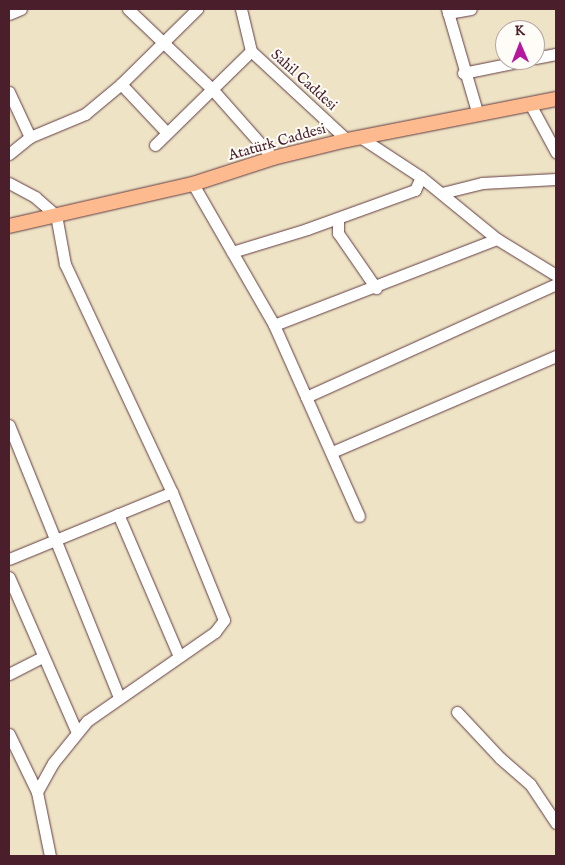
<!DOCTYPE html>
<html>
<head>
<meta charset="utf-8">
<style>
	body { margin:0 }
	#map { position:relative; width:565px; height:865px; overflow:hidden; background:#eee3c5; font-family:"IM FELL English",serif }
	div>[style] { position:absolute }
	.roads { filter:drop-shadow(0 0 1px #633c42) drop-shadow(0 0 1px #633c42) }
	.minor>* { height:11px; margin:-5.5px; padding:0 5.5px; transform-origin:5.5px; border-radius:5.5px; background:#fff }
	.major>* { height:14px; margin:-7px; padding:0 7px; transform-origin:7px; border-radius:7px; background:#fcba8e }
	span { translate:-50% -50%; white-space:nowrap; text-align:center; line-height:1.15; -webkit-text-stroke:4px #fdfcf7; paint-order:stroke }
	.street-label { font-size:15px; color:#4a1f2b }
	.frame { position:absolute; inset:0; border:10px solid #4a1f2b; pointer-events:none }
	.north { position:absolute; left:495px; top:20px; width:50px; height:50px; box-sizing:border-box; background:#fdfcf7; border:1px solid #b5a4a5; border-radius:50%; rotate:359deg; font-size:14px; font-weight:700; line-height:20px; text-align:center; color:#4a1f2b }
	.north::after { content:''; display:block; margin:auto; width:18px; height:22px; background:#b5179e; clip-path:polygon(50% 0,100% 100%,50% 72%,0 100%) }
</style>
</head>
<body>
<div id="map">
	<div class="roads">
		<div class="minor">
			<div style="left:128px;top:9px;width:116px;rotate:43.6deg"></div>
			<div style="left:212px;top:89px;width:92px;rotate:48.5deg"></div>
			<div style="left:241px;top:9px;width:43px;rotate:76.6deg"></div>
			<div style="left:251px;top:51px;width:131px;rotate:42.8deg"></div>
			<div style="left:447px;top:9px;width:110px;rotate:73.7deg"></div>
			<div style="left:448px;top:13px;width:23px;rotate:-10deg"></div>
			<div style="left:9px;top:14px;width:13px;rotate:-23deg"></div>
			<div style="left:535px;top:58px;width:21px;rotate:-11deg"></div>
			<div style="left:463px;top:73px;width:65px;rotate:-11.5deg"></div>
			<div style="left:121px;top:84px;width:67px;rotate:46.8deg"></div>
			<div style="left:9px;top:92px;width:50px;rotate:65deg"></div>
			<div style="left:530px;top:104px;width:55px;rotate:61.6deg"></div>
			<div style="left:360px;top:137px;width:73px;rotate:33.3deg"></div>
			<div style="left:421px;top:177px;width:98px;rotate:39.2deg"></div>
			<div style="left:497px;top:239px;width:69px;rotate:31.4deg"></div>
			<div style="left:155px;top:145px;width:134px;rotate:-44.4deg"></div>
			<div style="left:9px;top:154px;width:27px;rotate:-39deg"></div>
			<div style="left:30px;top:137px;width:60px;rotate:-22.7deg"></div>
			<div style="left:85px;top:114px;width:47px;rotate:-39.8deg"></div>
			<div style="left:121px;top:84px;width:107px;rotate:-44.6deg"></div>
			<div style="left:9px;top:183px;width:30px;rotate:28deg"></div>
			<div style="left:35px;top:197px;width:28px;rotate:41deg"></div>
			<div style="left:56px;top:215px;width:50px;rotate:79.6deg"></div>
			<div style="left:65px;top:264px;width:252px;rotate:64.9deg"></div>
			<div style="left:172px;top:492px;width:138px;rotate:67.9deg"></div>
			<div style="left:224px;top:620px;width:15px;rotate:127deg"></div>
			<div style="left:215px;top:632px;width:156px;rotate:145.2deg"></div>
			<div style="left:87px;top:721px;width:54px;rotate:129deg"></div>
			<div style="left:53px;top:763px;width:33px;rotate:119deg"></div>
			<div style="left:37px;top:792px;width:65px;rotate:78.5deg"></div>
			<div style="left:193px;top:184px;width:163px;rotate:60.1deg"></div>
			<div style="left:274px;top:325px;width:209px;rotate:66deg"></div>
			<div style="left:442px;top:193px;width:41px;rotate:-14deg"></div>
			<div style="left:482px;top:183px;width:74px;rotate:-3.1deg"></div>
			<div style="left:338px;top:219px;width:14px;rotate:90deg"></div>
			<div style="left:338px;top:233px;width:67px;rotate:55.4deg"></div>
			<div style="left:232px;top:252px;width:78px;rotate:-17deg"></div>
			<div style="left:307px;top:229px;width:115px;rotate:-19.9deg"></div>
			<div style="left:415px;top:190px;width:14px;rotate:-65deg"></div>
			<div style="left:274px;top:325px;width:239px;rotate:-21.1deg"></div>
			<div style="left:306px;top:397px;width:274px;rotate:-24.3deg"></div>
			<div style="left:9px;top:425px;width:293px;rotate:68deg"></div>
			<div style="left:332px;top:452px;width:244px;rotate:-23.2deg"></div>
			<div style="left:118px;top:514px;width:155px;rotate:66.8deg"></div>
			<div style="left:9px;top:559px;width:176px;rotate:-22.3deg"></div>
			<div style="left:9px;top:577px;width:170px;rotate:66.4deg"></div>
			<div style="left:9px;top:674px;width:36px;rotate:-27deg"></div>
			<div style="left:457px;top:712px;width:63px;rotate:46.9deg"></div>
			<div style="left:500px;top:758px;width:40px;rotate:41deg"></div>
			<div style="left:530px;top:784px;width:47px;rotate:56.3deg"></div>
			<div style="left:9px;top:734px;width:64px;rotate:64.2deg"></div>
		</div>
		<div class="major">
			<div style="left:9px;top:226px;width:189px;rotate:-12.9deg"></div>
			<div style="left:193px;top:184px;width:84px;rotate:-18deg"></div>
			<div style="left:273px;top:158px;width:76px;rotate:-13.7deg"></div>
			<div style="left:347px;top:140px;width:213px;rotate:-11.1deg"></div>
		</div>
	</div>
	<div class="street-label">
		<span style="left:304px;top:80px;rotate:42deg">Sahil Caddesi</span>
		<span style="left:277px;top:142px;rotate:-16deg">Atatürk Caddesi</span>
	</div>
	<div class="frame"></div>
	<div class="north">K</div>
</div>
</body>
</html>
